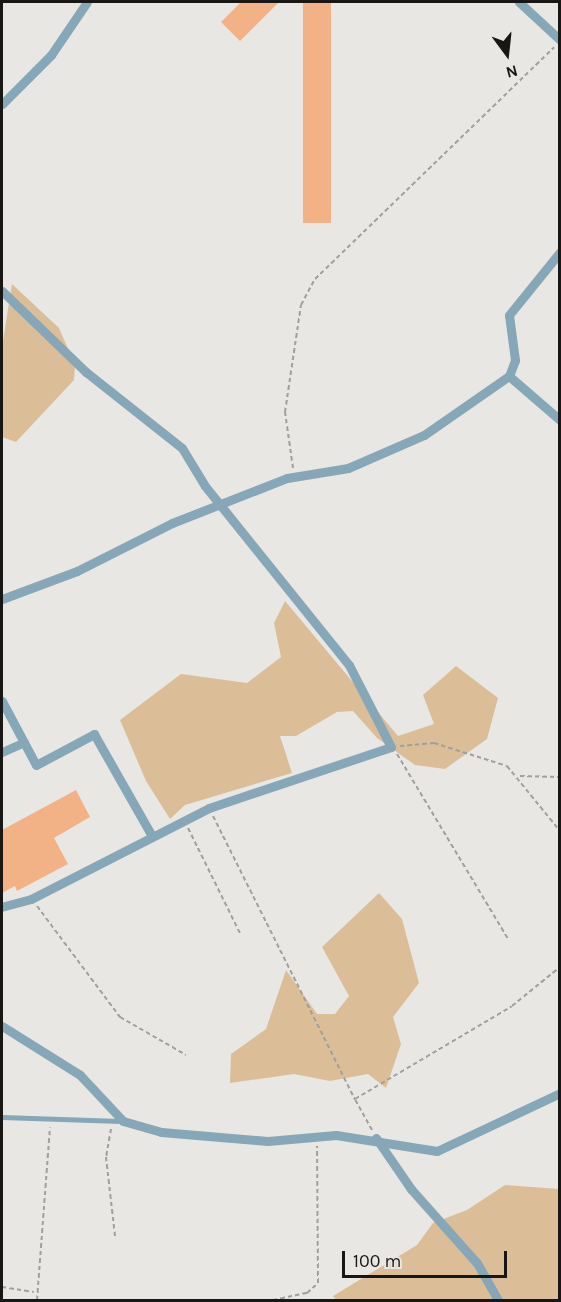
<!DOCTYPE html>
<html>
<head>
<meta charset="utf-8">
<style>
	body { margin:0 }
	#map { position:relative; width:561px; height:1302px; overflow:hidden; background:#e9e7e4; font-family:Karla,sans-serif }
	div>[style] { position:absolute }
	.green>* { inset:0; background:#dbbe98 }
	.building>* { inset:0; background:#f3b186; transform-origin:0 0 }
	.path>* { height:2px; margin-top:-1px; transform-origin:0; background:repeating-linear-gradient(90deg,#a19f9d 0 4.5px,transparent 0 7.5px) }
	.lane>* { height:4.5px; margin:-2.25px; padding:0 2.25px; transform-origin:2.25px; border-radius:2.25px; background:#86a7b7 }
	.street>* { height:9px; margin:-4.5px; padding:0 4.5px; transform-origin:4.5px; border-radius:4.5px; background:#86a7b7 }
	span { translate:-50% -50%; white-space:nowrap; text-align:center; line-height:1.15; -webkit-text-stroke:6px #e9e7e4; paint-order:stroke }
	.frame { position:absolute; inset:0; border:3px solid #181716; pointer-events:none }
	.north { position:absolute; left:477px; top:24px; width:60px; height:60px; -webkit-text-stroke:4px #e9e7e4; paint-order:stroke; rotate:165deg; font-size:16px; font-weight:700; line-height:24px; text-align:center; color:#181716 }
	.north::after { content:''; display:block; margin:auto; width:21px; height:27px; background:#181716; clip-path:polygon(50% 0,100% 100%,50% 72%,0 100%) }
	.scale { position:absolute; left:342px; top:1251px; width:165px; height:27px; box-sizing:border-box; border:3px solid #181716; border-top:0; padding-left:8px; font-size:18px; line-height:21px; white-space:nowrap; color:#181716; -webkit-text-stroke:4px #e9e7e4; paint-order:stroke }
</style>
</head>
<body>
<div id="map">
	<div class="green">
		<div style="clip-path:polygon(12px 284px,59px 328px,75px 365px,74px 380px,16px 442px,2px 437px,2px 347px)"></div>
		<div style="clip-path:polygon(285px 601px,398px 736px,434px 724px,423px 695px,456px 666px,498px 698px,487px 739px,445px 769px,415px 765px,377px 738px,353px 711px,337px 712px,296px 736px,280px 736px,292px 773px,185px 805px,170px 819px,146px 781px,120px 720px,181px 674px,247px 683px,281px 657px,274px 623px)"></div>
		<div style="clip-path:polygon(379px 893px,402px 919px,419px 983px,393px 1017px,401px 1044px,386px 1088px,368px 1074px,330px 1081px,294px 1074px,230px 1083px,231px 1054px,266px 1029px,286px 970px,317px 1014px,335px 1014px,349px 996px,322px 947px)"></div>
		<div style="clip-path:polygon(505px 1185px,559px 1189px,559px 1300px,336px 1300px,333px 1296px,417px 1245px,433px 1223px,467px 1210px)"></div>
	</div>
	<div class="building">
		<div style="clip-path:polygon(241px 2px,278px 3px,240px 41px,221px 22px)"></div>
		<div style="left:303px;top:2px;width:28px;height:221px"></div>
		<div style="clip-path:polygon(76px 790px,90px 817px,54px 838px,68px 864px,17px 891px,15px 886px,2px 893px,2px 830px)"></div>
	</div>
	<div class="path">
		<div style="left:293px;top:468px;width:57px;rotate:-98.1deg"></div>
		<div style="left:285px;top:412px;width:108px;rotate:-81.5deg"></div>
		<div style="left:301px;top:305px;width:30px;rotate:-62deg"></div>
		<div style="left:315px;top:279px;width:333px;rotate:-44.1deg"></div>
		<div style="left:400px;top:746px;width:34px;rotate:-5deg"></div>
		<div style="left:434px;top:743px;width:77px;rotate:17.5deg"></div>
		<div style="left:507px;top:766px;width:84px;rotate:50.8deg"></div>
		<div style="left:397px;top:754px;width:216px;rotate:59deg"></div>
		<div style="left:520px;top:776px;width:40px;rotate:1.4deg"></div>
		<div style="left:213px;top:816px;width:317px;rotate:63.4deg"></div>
		<div style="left:188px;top:828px;width:117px;rotate:63.7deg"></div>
		<div style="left:37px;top:906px;width:139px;rotate:53.2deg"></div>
		<div style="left:120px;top:1017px;width:76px;rotate:29.9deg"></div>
		<div style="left:111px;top:1129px;width:28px;rotate:100deg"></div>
		<div style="left:106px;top:1157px;width:80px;rotate:83.5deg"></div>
		<div style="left:372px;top:1130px;width:35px;rotate:-119deg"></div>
		<div style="left:355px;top:1099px;width:182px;rotate:-30.6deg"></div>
		<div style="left:512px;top:1006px;width:62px;rotate:-39.1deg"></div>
		<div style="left:2px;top:1287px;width:32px;rotate:9deg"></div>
		<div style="left:37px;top:1300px;width:173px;rotate:-85.7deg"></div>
		<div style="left:273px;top:1300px;width:35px;rotate:-12deg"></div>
		<div style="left:307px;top:1293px;width:15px;rotate:-42deg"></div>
		<div style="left:318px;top:1283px;width:137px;rotate:-90.4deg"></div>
	</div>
	<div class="lane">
		<div style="left:2px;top:1117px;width:118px;rotate:1.9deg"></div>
	</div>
	<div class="street">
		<div style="left:519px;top:2px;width:56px;rotate:42.8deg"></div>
		<div style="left:2px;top:104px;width:69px;rotate:-45deg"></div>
		<div style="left:51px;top:55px;width:64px;rotate:-55.8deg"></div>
		<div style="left:2px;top:291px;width:117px;rotate:44deg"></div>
		<div style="left:86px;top:372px;width:122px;rotate:38.4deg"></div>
		<div style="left:182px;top:448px;width:44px;rotate:58.8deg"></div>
		<div style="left:205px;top:486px;width:230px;rotate:51.2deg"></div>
		<div style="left:349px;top:665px;width:92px;rotate:62.9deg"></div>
		<div style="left:391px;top:747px;width:192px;rotate:161.5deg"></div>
		<div style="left:209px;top:808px;width:200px;rotate:152.9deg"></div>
		<div style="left:31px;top:899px;width:30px;rotate:165deg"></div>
		<div style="left:509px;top:376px;width:67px;rotate:40.8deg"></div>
		<div style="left:2px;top:599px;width:80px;rotate:-20.5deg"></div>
		<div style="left:77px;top:571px;width:106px;rotate:-26.8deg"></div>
		<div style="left:172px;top:523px;width:123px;rotate:-21.4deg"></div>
		<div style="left:287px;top:478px;width:62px;rotate:-9.3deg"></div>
		<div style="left:348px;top:468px;width:83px;rotate:-23.5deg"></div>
		<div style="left:424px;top:435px;width:103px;rotate:-34.8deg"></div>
		<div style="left:509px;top:376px;width:17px;rotate:-69deg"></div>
		<div style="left:515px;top:360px;width:45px;rotate:-97.6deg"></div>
		<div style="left:509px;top:315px;width:81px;rotate:-51deg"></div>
		<div style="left:2px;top:701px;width:72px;rotate:62deg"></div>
		<div style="left:36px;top:765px;width:66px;rotate:-28.1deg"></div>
		<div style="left:94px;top:734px;width:117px;rotate:60.4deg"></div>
		<div style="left:2px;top:752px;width:24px;rotate:-24deg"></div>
		<div style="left:2px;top:1026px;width:92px;rotate:32.1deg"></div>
		<div style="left:80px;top:1075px;width:63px;rotate:46.9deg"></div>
		<div style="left:123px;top:1121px;width:40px;rotate:16deg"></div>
		<div style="left:161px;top:1132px;width:107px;rotate:4.8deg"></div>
		<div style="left:268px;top:1141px;width:68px;rotate:-5deg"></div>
		<div style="left:336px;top:1135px;width:102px;rotate:9deg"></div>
		<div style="left:437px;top:1151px;width:136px;rotate:-25.2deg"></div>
		<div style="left:376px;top:1138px;width:62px;rotate:55.5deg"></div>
		<div style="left:411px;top:1189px;width:99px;rotate:48.3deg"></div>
		<div style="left:477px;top:1263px;width:43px;rotate:60.4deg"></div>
	</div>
	<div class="frame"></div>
	<div class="north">N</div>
	<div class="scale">100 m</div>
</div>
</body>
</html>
